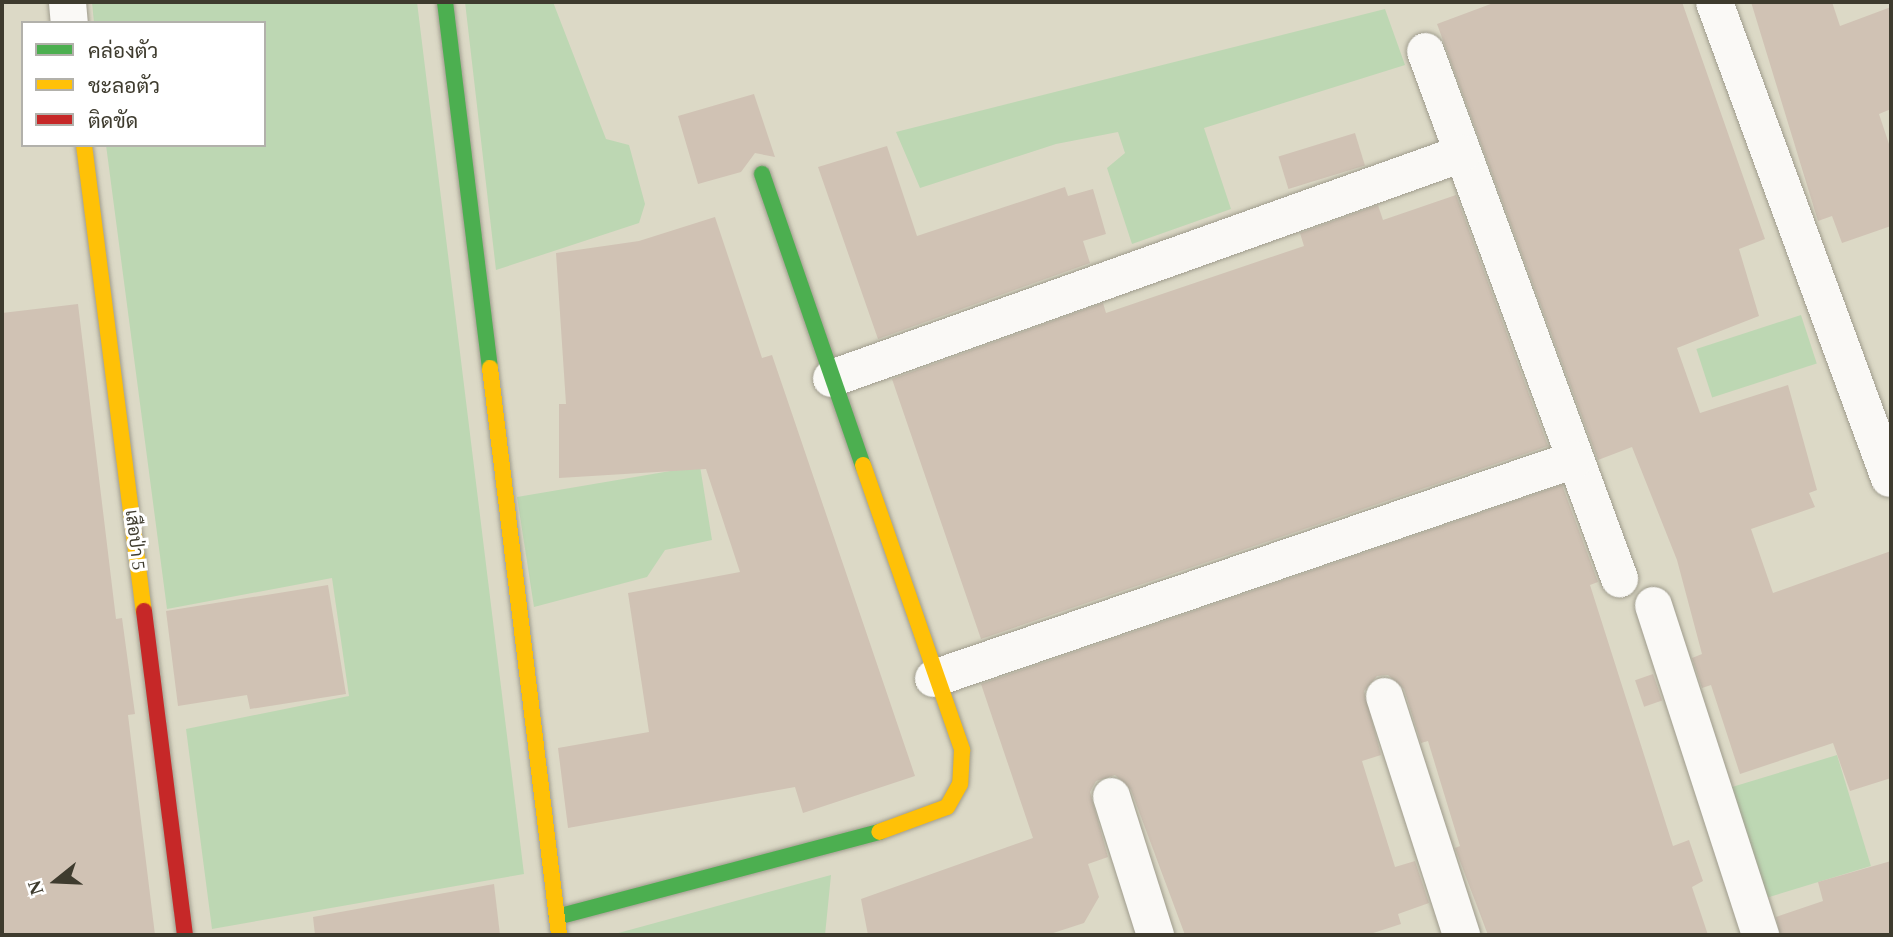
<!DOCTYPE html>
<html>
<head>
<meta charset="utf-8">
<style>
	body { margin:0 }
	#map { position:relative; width:1893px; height:937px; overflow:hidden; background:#dcd9c6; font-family:"Times New Roman",Sarabun,serif }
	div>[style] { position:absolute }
	.green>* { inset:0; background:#bdd7b3; transform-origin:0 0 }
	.building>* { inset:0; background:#d0c2b4; transform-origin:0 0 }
	.roads { filter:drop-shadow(0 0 2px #9f9c8d) drop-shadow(0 0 2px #9f9c8d) }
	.street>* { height:37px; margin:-18.5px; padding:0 18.5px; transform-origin:18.5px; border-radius:18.5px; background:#faf9f6 }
	.fast>* { height:16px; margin:-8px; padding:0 8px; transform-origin:8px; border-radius:8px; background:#4caf50 }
	.slow>* { height:16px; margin:-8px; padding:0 8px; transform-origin:8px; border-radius:8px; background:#ffc107 }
	.jam>* { height:16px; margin:-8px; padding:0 8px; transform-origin:8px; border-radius:8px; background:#c62828 }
	span { translate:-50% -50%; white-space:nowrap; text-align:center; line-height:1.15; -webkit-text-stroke:6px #fff; paint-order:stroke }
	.street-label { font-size:18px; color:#3e3b2e }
	.frame { position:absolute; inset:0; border:4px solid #3e3b2e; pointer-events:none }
	.legend { position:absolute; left:21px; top:21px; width:245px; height:126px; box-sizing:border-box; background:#fff; border:2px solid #b2b1ab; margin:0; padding:9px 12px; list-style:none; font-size:21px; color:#3e3b2e }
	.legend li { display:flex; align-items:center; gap:14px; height:35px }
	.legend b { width:35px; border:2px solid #b2b1ab }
	.north { position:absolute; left:21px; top:846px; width:70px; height:70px; -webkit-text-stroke:5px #fff; paint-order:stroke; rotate:252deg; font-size:19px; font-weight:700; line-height:28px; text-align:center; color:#3e3b2e }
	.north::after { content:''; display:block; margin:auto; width:24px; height:32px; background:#3e3b2e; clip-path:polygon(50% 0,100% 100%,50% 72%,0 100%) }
</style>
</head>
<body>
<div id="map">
	<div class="green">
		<div style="clip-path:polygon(92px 2px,417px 2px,524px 874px,212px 929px,186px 729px,349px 696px,332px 578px,167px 609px,106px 145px,264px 145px,264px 23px,94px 23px)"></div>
		<div style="clip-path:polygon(465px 2px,553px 2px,606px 139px,629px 145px,645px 204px,639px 223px,496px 270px)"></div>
		<div style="clip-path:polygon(1385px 9px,1405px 65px,1204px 128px,1231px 209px,1132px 244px,1107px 168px,1125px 153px,1118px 132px,1056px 144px,920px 188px,896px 132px)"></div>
		<div style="left:1801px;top:315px;width:51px;height:110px;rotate:72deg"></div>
		<div style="clip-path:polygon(700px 466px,712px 540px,665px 550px,647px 577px,534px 607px,517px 497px)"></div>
		<div style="left:1837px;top:755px;width:116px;height:114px;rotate:73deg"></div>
		<div style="clip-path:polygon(831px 875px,825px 935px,611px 935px)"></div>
	</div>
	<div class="building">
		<div style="clip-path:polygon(1496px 2px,1682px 2px,1765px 239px,1739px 249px,1759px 316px,1677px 348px,1700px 413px,1788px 385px,1817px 490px,1809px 493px,1815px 507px,1751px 529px,1773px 593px,1891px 551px,1891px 778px,1850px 791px,1833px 743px,1740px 774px,1711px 685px,1702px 688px,1692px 658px,1702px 654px,1677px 560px,1632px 447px,1598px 460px,1437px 24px)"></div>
		<div style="clip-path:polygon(1751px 2px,1832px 2px,1840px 26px,1891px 7px,1891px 109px,1879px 114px,1891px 150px,1891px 226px,1842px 243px,1832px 216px,1818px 221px)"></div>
		<div style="clip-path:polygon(754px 94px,775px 157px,755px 153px,741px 172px,698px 184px,678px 116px)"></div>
		<div style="left:1355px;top:133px;width:34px;height:80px;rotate:73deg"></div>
		<div style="clip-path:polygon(887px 146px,917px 236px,1065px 187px,1068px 196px,1093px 189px,1106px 234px,1083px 241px,1090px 263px,878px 339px,818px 167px)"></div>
		<div style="clip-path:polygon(1456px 195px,1548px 446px,981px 639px,892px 379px,1103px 303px,1106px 313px,1304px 246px,1300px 233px,1378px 205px,1383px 220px)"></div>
		<div style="clip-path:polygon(715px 217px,762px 358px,772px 355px,786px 396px,915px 776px,803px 813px,795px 787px,568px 828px,558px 748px,649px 732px,628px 593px,740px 572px,706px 469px,559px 478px,559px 404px,566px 404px,556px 253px,639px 241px)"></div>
		<div style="clip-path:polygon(78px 304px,116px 619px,122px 618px,135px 714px,128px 715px,155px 935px,2px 935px,2px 313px)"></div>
		<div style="clip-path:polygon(1562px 485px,1598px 582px,1590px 585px,1673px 846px,1689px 840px,1703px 881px,1692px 887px,1708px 935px,1488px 935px,1455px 848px,1460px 846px,1428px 741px,1421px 743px,1404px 689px,1388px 675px,1377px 676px,1364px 691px,1381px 755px,1362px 761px,1395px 867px,1415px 861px,1429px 903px,1398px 914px,1401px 924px,1367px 935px,1185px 935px,1131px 790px,1115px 775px,1096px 781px,1090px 792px,1108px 857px,1088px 864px,1099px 897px,1084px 923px,1047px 935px,868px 935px,861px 899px,1033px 838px,981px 684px)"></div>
		<div style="clip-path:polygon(328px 585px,346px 694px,250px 709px,247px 695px,178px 706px,166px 611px)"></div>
		<div style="left:1653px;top:674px;width:28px;height:19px;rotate:71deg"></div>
		<div style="clip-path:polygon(1891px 861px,1891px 935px,1780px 935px,1776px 917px,1823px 901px,1818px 882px)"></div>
		<div style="clip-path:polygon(494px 884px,500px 935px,315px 935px,313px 917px)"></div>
	</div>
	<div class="roads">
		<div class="street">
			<div style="left:67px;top:2px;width:21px;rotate:85deg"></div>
			<div style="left:1714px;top:2px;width:507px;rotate:69.81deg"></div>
			<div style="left:1425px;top:51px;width:562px;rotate:69.79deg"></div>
			<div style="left:831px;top:378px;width:670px;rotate:-19.63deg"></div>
			<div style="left:1653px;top:605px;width:347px;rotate:72deg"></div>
			<div style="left:933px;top:678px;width:677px;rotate:-18.86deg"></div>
			<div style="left:1384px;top:696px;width:251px;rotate:72.1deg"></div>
			<div style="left:1111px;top:796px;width:146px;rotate:72.4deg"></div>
		</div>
		<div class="fast">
			<div style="left:445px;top:2px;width:369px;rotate:83deg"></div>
			<div style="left:762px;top:174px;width:308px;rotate:70.9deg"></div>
			<div style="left:557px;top:917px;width:333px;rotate:-14.8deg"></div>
		</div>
		<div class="slow">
			<div style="left:84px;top:145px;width:470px;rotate:82.7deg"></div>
			<div style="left:490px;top:368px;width:571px;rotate:83.06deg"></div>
			<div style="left:863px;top:465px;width:302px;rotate:70.8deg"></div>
			<div style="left:962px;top:750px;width:34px;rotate:93deg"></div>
			<div style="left:960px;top:784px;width:26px;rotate:119deg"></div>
			<div style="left:947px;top:807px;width:72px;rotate:159.8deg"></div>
		</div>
		<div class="jam">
			<div style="left:144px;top:611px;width:327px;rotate:82.8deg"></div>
		</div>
	</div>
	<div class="street-label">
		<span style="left:135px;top:540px;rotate:83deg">เสือป่า 5</span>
	</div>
	<div class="frame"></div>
	<ul class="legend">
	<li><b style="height:9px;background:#4caf50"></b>คล่องตัว</li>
	<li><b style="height:9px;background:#ffc107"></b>ชะลอตัว</li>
	<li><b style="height:9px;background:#c62828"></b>ติดขัด</li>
	</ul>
	<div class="north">N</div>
</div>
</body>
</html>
